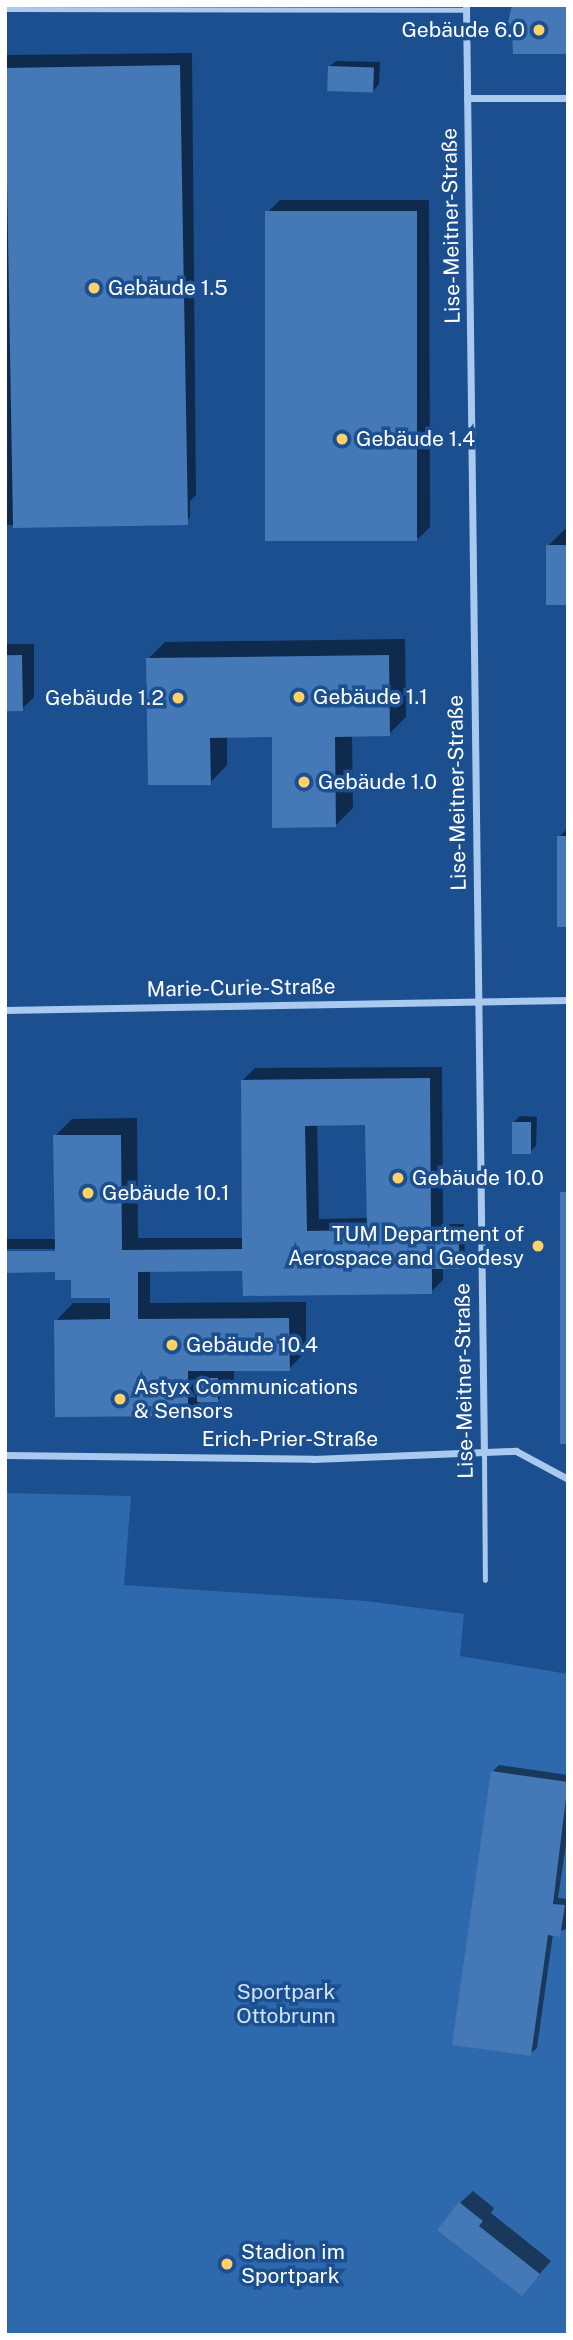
<!DOCTYPE html>
<html>
<head>
<meta charset="utf-8">
<style>
	body { margin:0 }
	#map { position:relative; width:573px; height:2340px; overflow:hidden; background:#1b4f8f; font-family:"Public Sans",sans-serif }
	div>[style] { position:absolute }
	.green>* { inset:0; background:#2e69ad }
	.shadow>* { inset:0; background:#0007 }
	.building>* { inset:0; background:#4478b7; transform-origin:0 0 }
	.service>* { height:5px; margin:-2.5px; padding:0 2.5px; transform-origin:2.5px; border-radius:2.5px; background:#a9c9ee }
	.minor>* { height:7px; margin:-3.5px; padding:0 3.5px; transform-origin:3.5px; border-radius:3.5px; background:#a9c9ee }
	.dots>* { width:19px; height:19px; translate:-50% -50%; box-sizing:border-box; border:4px solid #1b4f8f; border-radius:50% }
	span { translate:-50% -50%; white-space:nowrap; text-align:center; line-height:1.15; -webkit-text-stroke:7px #1b4f8f; paint-order:stroke }
	.poi-label { font-size:21px; color:#fff }
	.right { translate:-100% -50%; text-align:right }
	.left { translate:0 -50%; text-align:left }
	.street-label { font-size:21px; color:#fff }
	.park-label { font-size:21px; color:#cfe3fa }
	.frame { position:absolute; inset:0; border:7px solid #fff; pointer-events:none }
</style>
</head>
<body>
<div id="map">
	<div class="green">
		<div style="clip-path:polygon(5px 1493px,131px 1496px,124px 1585px,366px 1601px,464px 1614px,460px 1656px,568px 1674px,568px 2335px,5px 2335px)"></div>
	</div>
	<div class="shadow">
		<div style="clip-path:polygon(192px 53px,196px 495px,190px 501px,190px 517px,184px 524px,5px 525px,5px 55px)"></div>
		<div style="clip-path:polygon(336px 61px,380px 62px,379px 84px,373px 91px,329px 67px)"></div>
		<div style="clip-path:polygon(280px 200px,429px 200px,430px 527px,418px 539px,267px 213px)"></div>
		<div style="clip-path:polygon(565px 529px,568px 529px,568px 603px,548px 546px)"></div>
		<div style="clip-path:polygon(405px 639px,406px 717px,389px 734px,352px 735px,353px 808px,336px 825px,273px 736px,227px 736px,227px 765px,210px 783px,148px 659px,165px 642px)"></div>
		<div style="clip-path:polygon(5px 644px,34px 644px,34px 697px,22px 709px,5px 709px)"></div>
		<div style="clip-path:polygon(568px 828px,568px 925px,559px 837px)"></div>
		<div style="clip-path:polygon(evenodd,442px 1067px,443px 1224px,464px 1224px,465px 1261px,458px 1267px,443px 1267px,443px 1280px,431px 1292px,244px 1269px,150px 1270px,150px 1303px,306px 1302px,306px 1351px,289px 1369px,234px 1369px,234px 1384px,217px 1401px,201px 1401px,187px 1414px,56px 1321px,73px 1303px,112px 1303px,112px 1296px,73px 1278px,63px 1249px,5px 1249px,5px 1239px,56px 1239px,55px 1136px,72px 1119px,137px 1118px,138px 1238px,244px 1238px,242px 1081px,255px 1068px,442px 1067px,367px 1123px,368px 1218px,319px 1219px,317px 1124px,367px 1123px)"></div>
		<div style="clip-path:polygon(520px 1116px,537px 1117px,536px 1146px,530px 1152px,513px 1123px)"></div>
		<div style="clip-path:polygon(499px 1765px,568px 1775px,568px 1831px,558px 1898px,568px 1899px,568px 1915px,566px 1929px,553px 1934px,537px 2048px,530px 2054px,493px 1771px)"></div>
		<div style="clip-path:polygon(473px 2191px,494px 2208px,491px 2213px,551px 2261px,522px 2294px,460px 2203px)"></div>
	</div>
	<div class="building">
		<div style="clip-path:polygon(512px 5px,568px 5px,568px 54px,513px 54px,512px 33px,507px 27px)"></div>
		<div style="left:180px;top:65px;width:460px;height:175px;rotate:89deg"></div>
		<div style="left:328px;top:66px;width:46px;height:25px;rotate:2deg"></div>
		<div style="left:417px;top:211px;width:330px;height:152px;rotate:90deg"></div>
		<div style="left:546px;top:545px;width:22px;height:60px"></div>
		<div style="left:22px;top:655px;width:56px;height:17px;rotate:89deg"></div>
		<div style="clip-path:polygon(389px 655px,390px 736px,335px 737px,336px 827px,272px 828px,272px 737px,210px 738px,211px 785px,148px 785px,146px 658px)"></div>
		<div style="left:557px;top:836px;width:11px;height:91px"></div>
		<div style="clip-path:polygon(evenodd,430px 1078px,431px 1230px,459px 1230px,459px 1269px,432px 1269px,432px 1294px,243px 1296px,242px 1271px,138px 1272px,138px 1319px,289px 1318px,290px 1371px,188px 1371px,188px 1416px,55px 1417px,54px 1320px,110px 1319px,110px 1298px,71px 1298px,71px 1280px,55px 1280px,55px 1272px,5px 1273px,5px 1251px,55px 1251px,53px 1135px,121px 1135px,122px 1250px,242px 1249px,241px 1080px,430px 1078px,365px 1125px,367px 1230px,307px 1231px,305px 1126px,365px 1125px)"></div>
		<div style="left:512px;top:1122px;width:19px;height:32px"></div>
		<div style="left:560px;top:1192px;width:8px;height:252px"></div>
		<div style="left:197px;top:1378px;width:21px;height:24px"></div>
		<div style="clip-path:polygon(491px 1771px,568px 1782px,553px 1904px,565px 1905px,560px 1937px,548px 1935px,531px 2056px,452px 2045px)"></div>
		<div style="clip-path:polygon(459px 2202px,483px 2221px,479px 2226px,540px 2274px,522px 2296px,437px 2230px)"></div>
	</div>
	<div class="service">
		<div style="left:5px;top:9px;width:461px;rotate:0.1deg"></div>
		<div style="left:484px;top:1452px;width:128px;rotate:89.6deg"></div>
	</div>
	<div class="minor">
		<div style="left:466px;top:5px;width:1447px;rotate:89.29deg"></div>
		<div style="left:467px;top:98px;width:101px"></div>
		<div style="left:5px;top:1010px;width:563px;rotate:-1.02deg"></div>
		<div style="left:5px;top:1455px;width:308px;rotate:0.7deg"></div>
		<div style="left:313px;top:1459px;width:203px;rotate:-2.3deg"></div>
		<div style="left:516px;top:1451px;width:59px;rotate:28.3deg"></div>
	</div>
	<div class="dots">
		<div style="left:539px;top:30px;background:#ffd166"></div>
		<div style="left:94px;top:288px;background:#ffd166"></div>
		<div style="left:342px;top:439px;background:#ffd166"></div>
		<div style="left:299px;top:697px;background:#ffd166"></div>
		<div style="left:178px;top:698px;background:#ffd166"></div>
		<div style="left:304px;top:782px;background:#ffd166"></div>
		<div style="left:398px;top:1178px;background:#ffd166"></div>
		<div style="left:88px;top:1193px;background:#ffd166"></div>
		<div style="left:538px;top:1246px;background:#ffd166"></div>
		<div style="left:172px;top:1345px;background:#ffd166"></div>
		<div style="left:120px;top:1399px;background:#ffd166"></div>
		<div style="left:227px;top:2264px;background:#ffd166"></div>
	</div>
	<div class="poi-label">
		<span class="right" style="left:525px;top:30px">Gebäude 6.0</span>
		<span class="left" style="left:108px;top:288px">Gebäude 1.5</span>
		<span class="left" style="left:356px;top:439px">Gebäude 1.4</span>
		<span class="left" style="left:313px;top:697px">Gebäude 1.1</span>
		<span class="right" style="left:164px;top:698px">Gebäude 1.2</span>
		<span class="left" style="left:318px;top:782px">Gebäude 1.0</span>
		<span class="left" style="left:412px;top:1178px">Gebäude 10.0</span>
		<span class="left" style="left:102px;top:1193px">Gebäude 10.1</span>
		<span class="right" style="left:524px;top:1246px">TUM Department of<br>Aerospace and Geodesy</span>
		<span class="left" style="left:186px;top:1345px">Gebäude 10.4</span>
		<span class="left" style="left:134px;top:1399px">Astyx Communications<br>&amp; Sensors</span>
		<span class="left" style="left:241px;top:2264px">Stadion im<br>Sportpark</span>
	</div>
	<div class="street-label">
		<span style="left:451px;top:226px;rotate:-91deg">Lise-Meitner-Straße</span>
		<span style="left:457px;top:793px;rotate:-91deg">Lise-Meitner-Straße</span>
		<span style="left:241px;top:988px;rotate:-1deg">Marie-Curie-Straße</span>
		<span style="left:464px;top:1381px;rotate:-91deg">Lise-Meitner-Straße</span>
		<span style="left:290px;top:1439px">Erich-Prier-Straße</span>
	</div>
	<div class="park-label">
		<span style="left:286px;top:2004px">Sportpark<br>Ottobrunn</span>
	</div>
	<div class="frame"></div>
</div>
</body>
</html>
